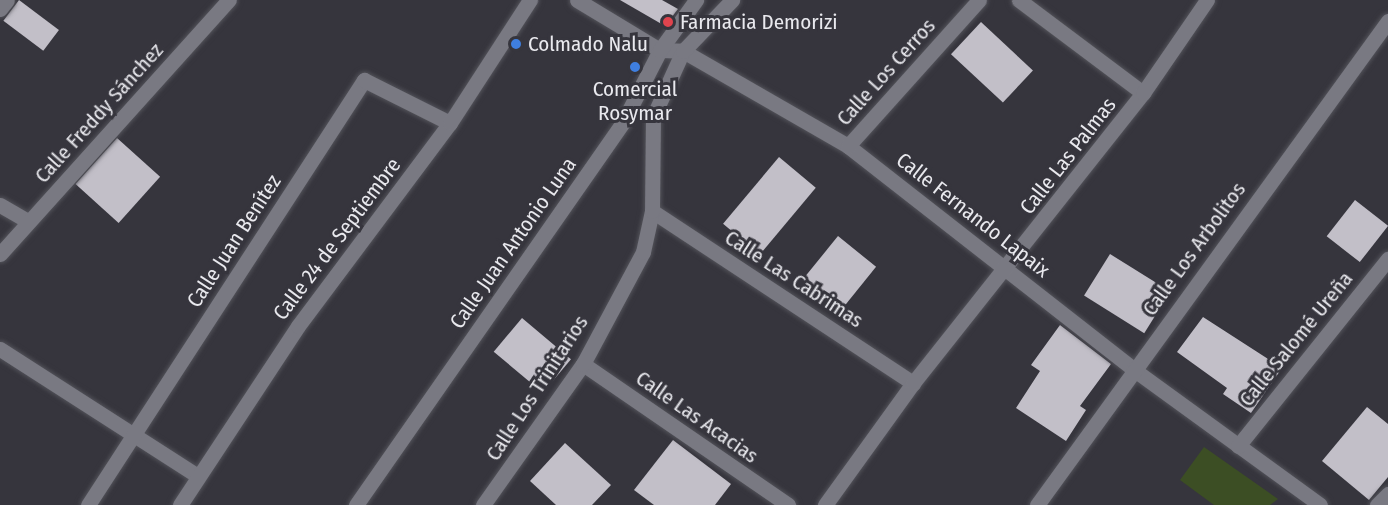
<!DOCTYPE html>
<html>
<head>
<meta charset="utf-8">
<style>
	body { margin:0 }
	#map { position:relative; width:1388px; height:505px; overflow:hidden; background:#36353d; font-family:"Fira Sans Condensed",sans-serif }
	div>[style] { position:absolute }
	.green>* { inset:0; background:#3c4e24 }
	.building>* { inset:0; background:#c2bfc8; transform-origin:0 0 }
	.roads { filter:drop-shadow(0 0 2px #525259) drop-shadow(0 0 2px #525259) }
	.minor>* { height:15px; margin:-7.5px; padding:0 7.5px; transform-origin:7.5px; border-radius:7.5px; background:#797982 }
	.dots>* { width:16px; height:16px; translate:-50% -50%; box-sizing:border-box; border:3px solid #36353d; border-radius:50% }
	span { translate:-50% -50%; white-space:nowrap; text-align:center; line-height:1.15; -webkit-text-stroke:6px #36353d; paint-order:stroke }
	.poi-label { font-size:21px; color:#e9e9ee }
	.left { translate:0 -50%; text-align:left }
	.street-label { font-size:21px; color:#e9e9ee }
</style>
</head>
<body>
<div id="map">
	<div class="green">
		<div style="clip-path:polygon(1204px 447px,1278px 499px,1270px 505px,1214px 505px,1180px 480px)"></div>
	</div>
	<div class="building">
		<div style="left:19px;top:0;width:50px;height:26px;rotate:37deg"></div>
		<div style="clip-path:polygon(620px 0,662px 0,678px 9px,665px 26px)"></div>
		<div style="left:981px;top:22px;width:71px;height:44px;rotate:43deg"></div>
		<div style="left:117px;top:138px;width:58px;height:62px;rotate:42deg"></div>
		<div style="left:779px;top:157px;width:48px;height:87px;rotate:40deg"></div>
		<div style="left:1355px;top:200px;width:42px;height:46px;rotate:38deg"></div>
		<div style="left:838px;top:236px;width:49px;height:57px;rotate:39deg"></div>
		<div style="left:1110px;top:254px;width:71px;height:49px;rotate:32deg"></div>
		<div style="clip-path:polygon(1203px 317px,1282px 368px,1251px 413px,1223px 394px,1227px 388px,1177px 352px)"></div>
		<div style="left:522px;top:318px;width:64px;height:44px;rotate:40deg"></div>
		<div style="clip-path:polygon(1060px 325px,1111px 364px,1080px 406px,1086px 410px,1066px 441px,1016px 408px,1040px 371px,1031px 365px)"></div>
		<div style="clip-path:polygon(1367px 407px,1388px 424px,1388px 477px,1369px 500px,1322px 461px)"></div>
		<div style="clip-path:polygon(673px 440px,731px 484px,715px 505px,654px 505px,634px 490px)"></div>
		<div style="clip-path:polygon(565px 443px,611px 485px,592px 505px,556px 505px,530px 481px)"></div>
	</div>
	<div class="roads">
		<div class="minor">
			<div style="left:577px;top:0;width:97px;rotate:31.1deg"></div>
			<div style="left:660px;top:50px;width:23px;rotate:2deg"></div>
			<div style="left:683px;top:51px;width:190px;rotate:29.9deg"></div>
			<div style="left:848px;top:146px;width:362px;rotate:38deg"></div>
			<div style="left:1133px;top:369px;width:231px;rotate:36deg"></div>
			<div style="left:1019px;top:0;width:155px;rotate:36.9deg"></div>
			<div style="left:0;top:9px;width:11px;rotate:-52deg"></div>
			<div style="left:848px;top:146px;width:196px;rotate:-48.1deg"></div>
			<div style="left:0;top:205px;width:32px;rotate:30deg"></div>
			<div style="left:652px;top:211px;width:313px;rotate:33.4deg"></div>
			<div style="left:0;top:254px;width:342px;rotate:-48deg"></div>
			<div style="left:0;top:349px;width:235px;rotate:32.7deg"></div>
			<div style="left:583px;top:364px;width:249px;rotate:34.5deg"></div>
			<div style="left:1238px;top:446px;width:240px;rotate:-51.3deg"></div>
			<div style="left:88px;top:505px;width:507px;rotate:-57deg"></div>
			<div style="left:364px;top:80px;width:96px;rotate:26.6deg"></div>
			<div style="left:180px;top:505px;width:214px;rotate:-56.6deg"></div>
			<div style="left:298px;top:326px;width:254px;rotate:-53.2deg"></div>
			<div style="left:450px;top:123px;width:147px;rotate:-57deg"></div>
			<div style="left:356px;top:505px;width:467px;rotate:-55.1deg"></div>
			<div style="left:623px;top:122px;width:81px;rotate:-62.8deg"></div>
			<div style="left:660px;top:50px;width:62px;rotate:-54.2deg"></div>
			<div style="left:483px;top:505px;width:173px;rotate:-54.7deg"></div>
			<div style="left:583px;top:364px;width:127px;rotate:-61.8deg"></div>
			<div style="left:643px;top:252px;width:42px;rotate:-77.6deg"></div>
			<div style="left:652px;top:211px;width:94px;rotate:-89.4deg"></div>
			<div style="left:653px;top:117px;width:72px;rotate:-65.6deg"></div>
			<div style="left:683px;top:51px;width:71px;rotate:-46.1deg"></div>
			<div style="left:825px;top:505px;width:150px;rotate:-54.2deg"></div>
			<div style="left:913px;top:383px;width:370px;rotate:-51.6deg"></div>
			<div style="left:1143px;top:93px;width:113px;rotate:-55.5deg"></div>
			<div style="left:1037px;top:505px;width:598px;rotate:-54.05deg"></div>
			<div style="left:1377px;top:505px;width:16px;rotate:-45deg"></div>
		</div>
	</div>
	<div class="dots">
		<div style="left:668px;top:22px;background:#e0444e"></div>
		<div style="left:516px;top:44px;background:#3f7fe0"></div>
		<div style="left:635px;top:67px;background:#3f7fe0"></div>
	</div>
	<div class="poi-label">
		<span class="left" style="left:680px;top:22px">Farmacia Demorizi</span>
		<span class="left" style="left:528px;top:44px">Colmado Nalu</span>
		<span style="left:635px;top:101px">Comercial<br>Rosymar</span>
	</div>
	<div class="street-label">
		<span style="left:886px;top:72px;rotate:-48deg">Calle Los Cerros</span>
		<span style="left:99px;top:113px;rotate:-48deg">Calle Freddy Sánchez</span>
		<span style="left:1068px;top:156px;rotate:-52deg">Calle Las Palmas</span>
		<span style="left:973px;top:215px;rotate:38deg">Calle Fernando Lapaix</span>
		<span style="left:337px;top:239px;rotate:-53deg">Calle 24 de Septiembre</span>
		<span style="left:234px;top:241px;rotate:-57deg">Calle Juan Benítez</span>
		<span style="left:513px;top:243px;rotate:-55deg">Calle Juan Antonio Luna</span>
		<span style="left:1194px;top:249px;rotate:-54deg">Calle Los Arbolitos</span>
		<span style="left:794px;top:279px;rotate:33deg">Calle Las Cabrimas</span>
		<span style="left:1296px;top:339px;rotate:-51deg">Calle Salomé Ureña</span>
		<span style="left:537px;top:388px;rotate:-57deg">Calle Los Trinitarios</span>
		<span style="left:697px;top:417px;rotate:35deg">Calle Las Acacias</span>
	</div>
</div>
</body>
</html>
